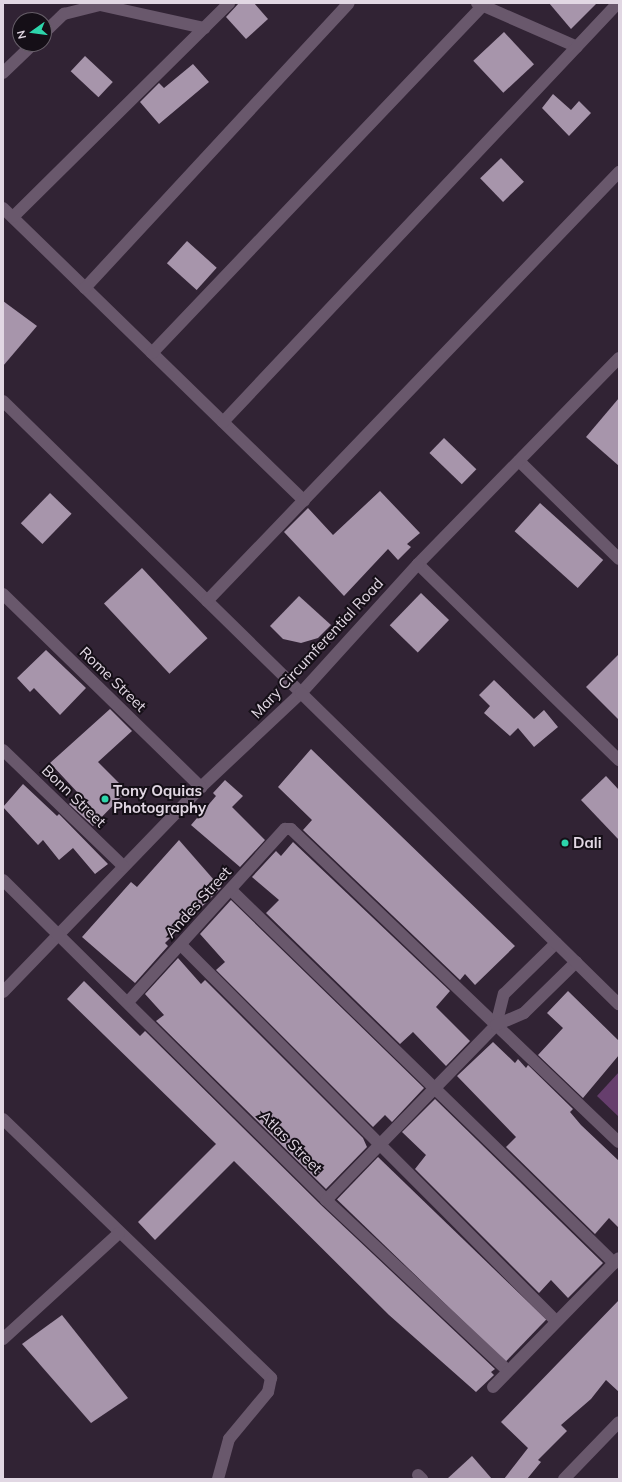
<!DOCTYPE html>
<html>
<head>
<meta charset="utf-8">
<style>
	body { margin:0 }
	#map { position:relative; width:622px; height:1482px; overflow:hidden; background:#312334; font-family:Mulish,sans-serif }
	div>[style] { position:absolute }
	.green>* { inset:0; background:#663e6d }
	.building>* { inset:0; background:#a795ab; transform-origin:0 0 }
	.service>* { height:12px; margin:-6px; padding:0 6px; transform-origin:6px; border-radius:6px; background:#69586c }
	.minor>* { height:12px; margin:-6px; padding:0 6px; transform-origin:6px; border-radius:6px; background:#69586c }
	.tertiary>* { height:12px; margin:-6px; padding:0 6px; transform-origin:6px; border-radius:6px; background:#69586c }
	.secondary>* { height:12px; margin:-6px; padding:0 6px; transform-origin:6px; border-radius:6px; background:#69586c }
	.dots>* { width:11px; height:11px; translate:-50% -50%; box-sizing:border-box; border:2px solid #150f17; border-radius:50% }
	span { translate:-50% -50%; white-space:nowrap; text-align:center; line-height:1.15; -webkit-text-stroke:4px #150f17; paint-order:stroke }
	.street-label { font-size:15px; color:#e1d7e3 }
	.poi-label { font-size:15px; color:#e1d7e3; font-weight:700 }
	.left { translate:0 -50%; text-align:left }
	.frame { position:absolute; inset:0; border:4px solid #e1d7e3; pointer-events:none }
	.north { position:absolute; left:12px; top:12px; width:40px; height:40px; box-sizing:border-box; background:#150f17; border:1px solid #675f69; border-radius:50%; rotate:256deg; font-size:11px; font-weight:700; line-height:16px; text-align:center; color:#e1d7e3 }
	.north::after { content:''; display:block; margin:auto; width:14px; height:18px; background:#2dd5ab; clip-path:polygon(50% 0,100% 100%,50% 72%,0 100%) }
</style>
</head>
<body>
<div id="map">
	<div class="green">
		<div style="clip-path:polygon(619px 1072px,619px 1117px,597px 1096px)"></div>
	</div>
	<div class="building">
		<div style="clip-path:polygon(239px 3px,254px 3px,268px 19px,246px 39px,226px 17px)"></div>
		<div style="clip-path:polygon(549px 3px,597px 3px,571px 29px)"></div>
		<div style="left:504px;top:32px;width:44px;height:42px;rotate:47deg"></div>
		<div style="left:85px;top:56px;width:38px;height:21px;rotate:43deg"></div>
		<div style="clip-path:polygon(193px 64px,209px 82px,159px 124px,140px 102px,159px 83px,164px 88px)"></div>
		<div style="clip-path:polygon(553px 94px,571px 110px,579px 101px,591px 113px,569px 136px,542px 108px)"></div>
		<div style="left:501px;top:158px;width:33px;height:29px;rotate:46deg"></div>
		<div style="left:187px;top:241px;width:40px;height:30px;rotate:42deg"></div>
		<div style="clip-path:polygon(3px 301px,37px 326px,3px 366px)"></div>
		<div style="clip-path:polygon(619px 398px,619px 466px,586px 437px)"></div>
		<div style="left:444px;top:438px;width:45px;height:21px;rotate:44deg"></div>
		<div style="clip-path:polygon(380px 491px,420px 533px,407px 544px,411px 547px,398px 560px,388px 549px,344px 596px,284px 532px,308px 508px,333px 535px)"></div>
		<div style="left:50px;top:493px;width:30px;height:42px;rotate:44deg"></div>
		<div style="left:540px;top:503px;width:85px;height:38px;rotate:42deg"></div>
		<div style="left:142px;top:568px;width:96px;height:52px;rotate:47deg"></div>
		<div style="left:421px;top:593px;width:39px;height:45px;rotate:44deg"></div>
		<div style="clip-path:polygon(299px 596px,331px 625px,318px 638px,301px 643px,283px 639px,270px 626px)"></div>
		<div style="clip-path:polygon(46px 650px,86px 688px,60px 715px,34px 688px,30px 692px,17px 678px)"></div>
		<div style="clip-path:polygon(619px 654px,619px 720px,586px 687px)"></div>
		<div style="clip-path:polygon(494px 680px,534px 719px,544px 710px,558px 727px,534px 747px,518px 728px,510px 736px,484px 713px,490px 706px,479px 695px)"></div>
		<div style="clip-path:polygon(110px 709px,132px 731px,98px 762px,127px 791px,93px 826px,69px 804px,79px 794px,50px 763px)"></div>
		<div style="clip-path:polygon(311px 749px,515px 946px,475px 985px,465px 974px,460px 980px,303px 830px,312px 820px,278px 787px)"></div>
		<div style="clip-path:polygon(606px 776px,619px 790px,619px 840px,581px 800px)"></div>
		<div style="clip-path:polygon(225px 780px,243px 796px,232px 807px,265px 840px,240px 867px,191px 825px,216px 796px,213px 793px)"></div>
		<div style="clip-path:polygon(23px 784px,57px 816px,59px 814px,108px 864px,95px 874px,73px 848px,59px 860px,43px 840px,38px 845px,3px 807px)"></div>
		<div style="clip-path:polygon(179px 840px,221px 888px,165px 943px,168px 946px,135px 983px,82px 937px,131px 882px,137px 887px)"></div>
		<div style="clip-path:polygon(293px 842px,450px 991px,436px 1007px,470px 1041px,446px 1066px,413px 1032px,400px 1044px,266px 913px,279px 900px,252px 877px,276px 851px,281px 856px)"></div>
		<div style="clip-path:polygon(231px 900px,424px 1088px,392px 1122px,385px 1115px,373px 1127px,216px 970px,225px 962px,200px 934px)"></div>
		<div style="clip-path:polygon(178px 958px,201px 984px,205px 980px,363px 1138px,367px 1147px,326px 1189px,156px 1021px,164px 1015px,145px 994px)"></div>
		<div style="clip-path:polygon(84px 981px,140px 1036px,145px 1031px,321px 1205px,495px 1369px,491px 1372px,494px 1375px,476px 1392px,389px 1315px,234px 1161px,155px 1240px,138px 1222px,216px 1144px,67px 999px)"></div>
		<div style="clip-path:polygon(568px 991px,619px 1041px,619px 1055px,583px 1098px,538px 1055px,563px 1028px,547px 1013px)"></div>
		<div style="clip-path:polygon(493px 1042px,515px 1063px,518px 1059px,526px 1068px,528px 1065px,573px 1109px,570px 1112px,581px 1125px,619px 1161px,619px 1228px,609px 1218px,595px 1234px,506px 1147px,516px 1137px,457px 1076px)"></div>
		<div style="clip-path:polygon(435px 1099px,603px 1263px,568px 1298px,551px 1280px,539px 1293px,415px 1169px,426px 1155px,402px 1132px)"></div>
		<div style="left:378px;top:1157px;width:234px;height:59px;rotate:44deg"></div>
		<div style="clip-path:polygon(619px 1300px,619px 1392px,606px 1380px,591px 1399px,561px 1425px,567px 1431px,538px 1460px,541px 1462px,527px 1479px,504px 1479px,528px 1448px,501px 1422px)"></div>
		<div style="clip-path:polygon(62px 1315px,128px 1398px,91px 1423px,22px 1344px)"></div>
		<div style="clip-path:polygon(472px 1456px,492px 1479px,447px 1479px)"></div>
	</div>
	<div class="service">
		<div style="left:418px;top:1475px;width:6px;rotate:45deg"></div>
	</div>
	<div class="minor">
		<div style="left:477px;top:3px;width:109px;rotate:23.7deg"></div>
		<div style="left:44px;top:33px;width:28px;rotate:-44deg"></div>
		<div style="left:64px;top:14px;width:37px;rotate:-14deg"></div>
		<div style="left:100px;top:5px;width:107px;rotate:12.5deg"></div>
		<div style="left:3px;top:73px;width:42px;rotate:-44deg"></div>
		<div style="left:3px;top:208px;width:420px;rotate:44.2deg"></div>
		<div style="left:13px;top:217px;width:304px;rotate:-44.7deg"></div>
		<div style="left:85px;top:288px;width:388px;rotate:-47.2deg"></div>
		<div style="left:152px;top:353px;width:480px;rotate:-46.4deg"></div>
		<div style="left:3px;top:401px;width:417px;rotate:44.4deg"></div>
		<div style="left:301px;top:693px;width:137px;rotate:136.8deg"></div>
		<div style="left:201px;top:787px;width:285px;rotate:134deg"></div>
		<div style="left:223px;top:422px;width:576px;rotate:-46.69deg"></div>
		<div style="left:519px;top:461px;width:140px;rotate:44.4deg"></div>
		<div style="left:418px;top:564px;width:281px;rotate:44.3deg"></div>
		<div style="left:3px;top:594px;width:277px;rotate:44.3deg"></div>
		<div style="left:207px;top:601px;width:595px;rotate:-46.16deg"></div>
		<div style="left:3px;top:750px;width:167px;rotate:44deg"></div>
		<div style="left:3px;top:880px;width:455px;rotate:44.7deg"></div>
		<div style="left:326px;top:1200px;width:248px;rotate:43.2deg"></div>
		<div style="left:231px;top:890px;width:535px;rotate:44.24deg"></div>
		<div style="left:181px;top:945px;width:531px;rotate:45.08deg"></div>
		<div style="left:128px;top:1002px;width:234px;rotate:-47.8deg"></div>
		<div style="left:285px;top:829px;width:6px"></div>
		<div style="left:291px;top:829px;width:453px;rotate:43.7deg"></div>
		<div style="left:496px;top:1025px;width:32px;rotate:-76deg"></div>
		<div style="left:504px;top:994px;width:73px;rotate:-44.4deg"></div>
		<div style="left:3px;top:1119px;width:373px;rotate:44deg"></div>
		<div style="left:271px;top:1378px;width:14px;rotate:102deg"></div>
		<div style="left:268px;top:1392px;width:61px;rotate:129.7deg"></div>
		<div style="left:229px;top:1439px;width:41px;rotate:105.4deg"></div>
		<div style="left:326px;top:1200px;width:244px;rotate:-45.8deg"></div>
		<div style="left:496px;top:1025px;width:30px;rotate:-23deg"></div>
		<div style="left:524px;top:1013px;width:73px;rotate:-44.4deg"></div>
		<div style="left:3px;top:1339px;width:157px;rotate:-42.4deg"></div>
		<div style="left:493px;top:1387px;width:180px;rotate:-45.7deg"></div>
	</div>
	<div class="tertiary">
		<div style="left:619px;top:358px;width:288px;rotate:134.3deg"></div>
		<div style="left:418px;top:564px;width:174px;rotate:132.2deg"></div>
		<div style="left:301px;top:693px;width:445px;rotate:44.4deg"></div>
	</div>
	<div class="secondary">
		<div style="left:564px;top:1479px;width:79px;rotate:-46deg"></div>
	</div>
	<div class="dots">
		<div style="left:105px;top:799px;background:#2dd5ab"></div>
		<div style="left:565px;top:843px;background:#2dd5ab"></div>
	</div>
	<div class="street-label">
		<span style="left:317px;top:648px;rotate:-47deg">Mary Circumferential Road</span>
		<span style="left:113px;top:679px;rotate:44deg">Rome Street</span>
		<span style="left:74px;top:796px;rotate:44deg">Bonn Street</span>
		<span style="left:198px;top:902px;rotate:-48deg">Andes Street</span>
		<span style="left:291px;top:1142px;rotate:45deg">Atlas Street</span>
	</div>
	<div class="poi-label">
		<span class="left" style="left:113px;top:799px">Tony Oquias<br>Photography</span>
		<span class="left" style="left:573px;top:843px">Dali</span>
	</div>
	<div class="frame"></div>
	<div class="north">N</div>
</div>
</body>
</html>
